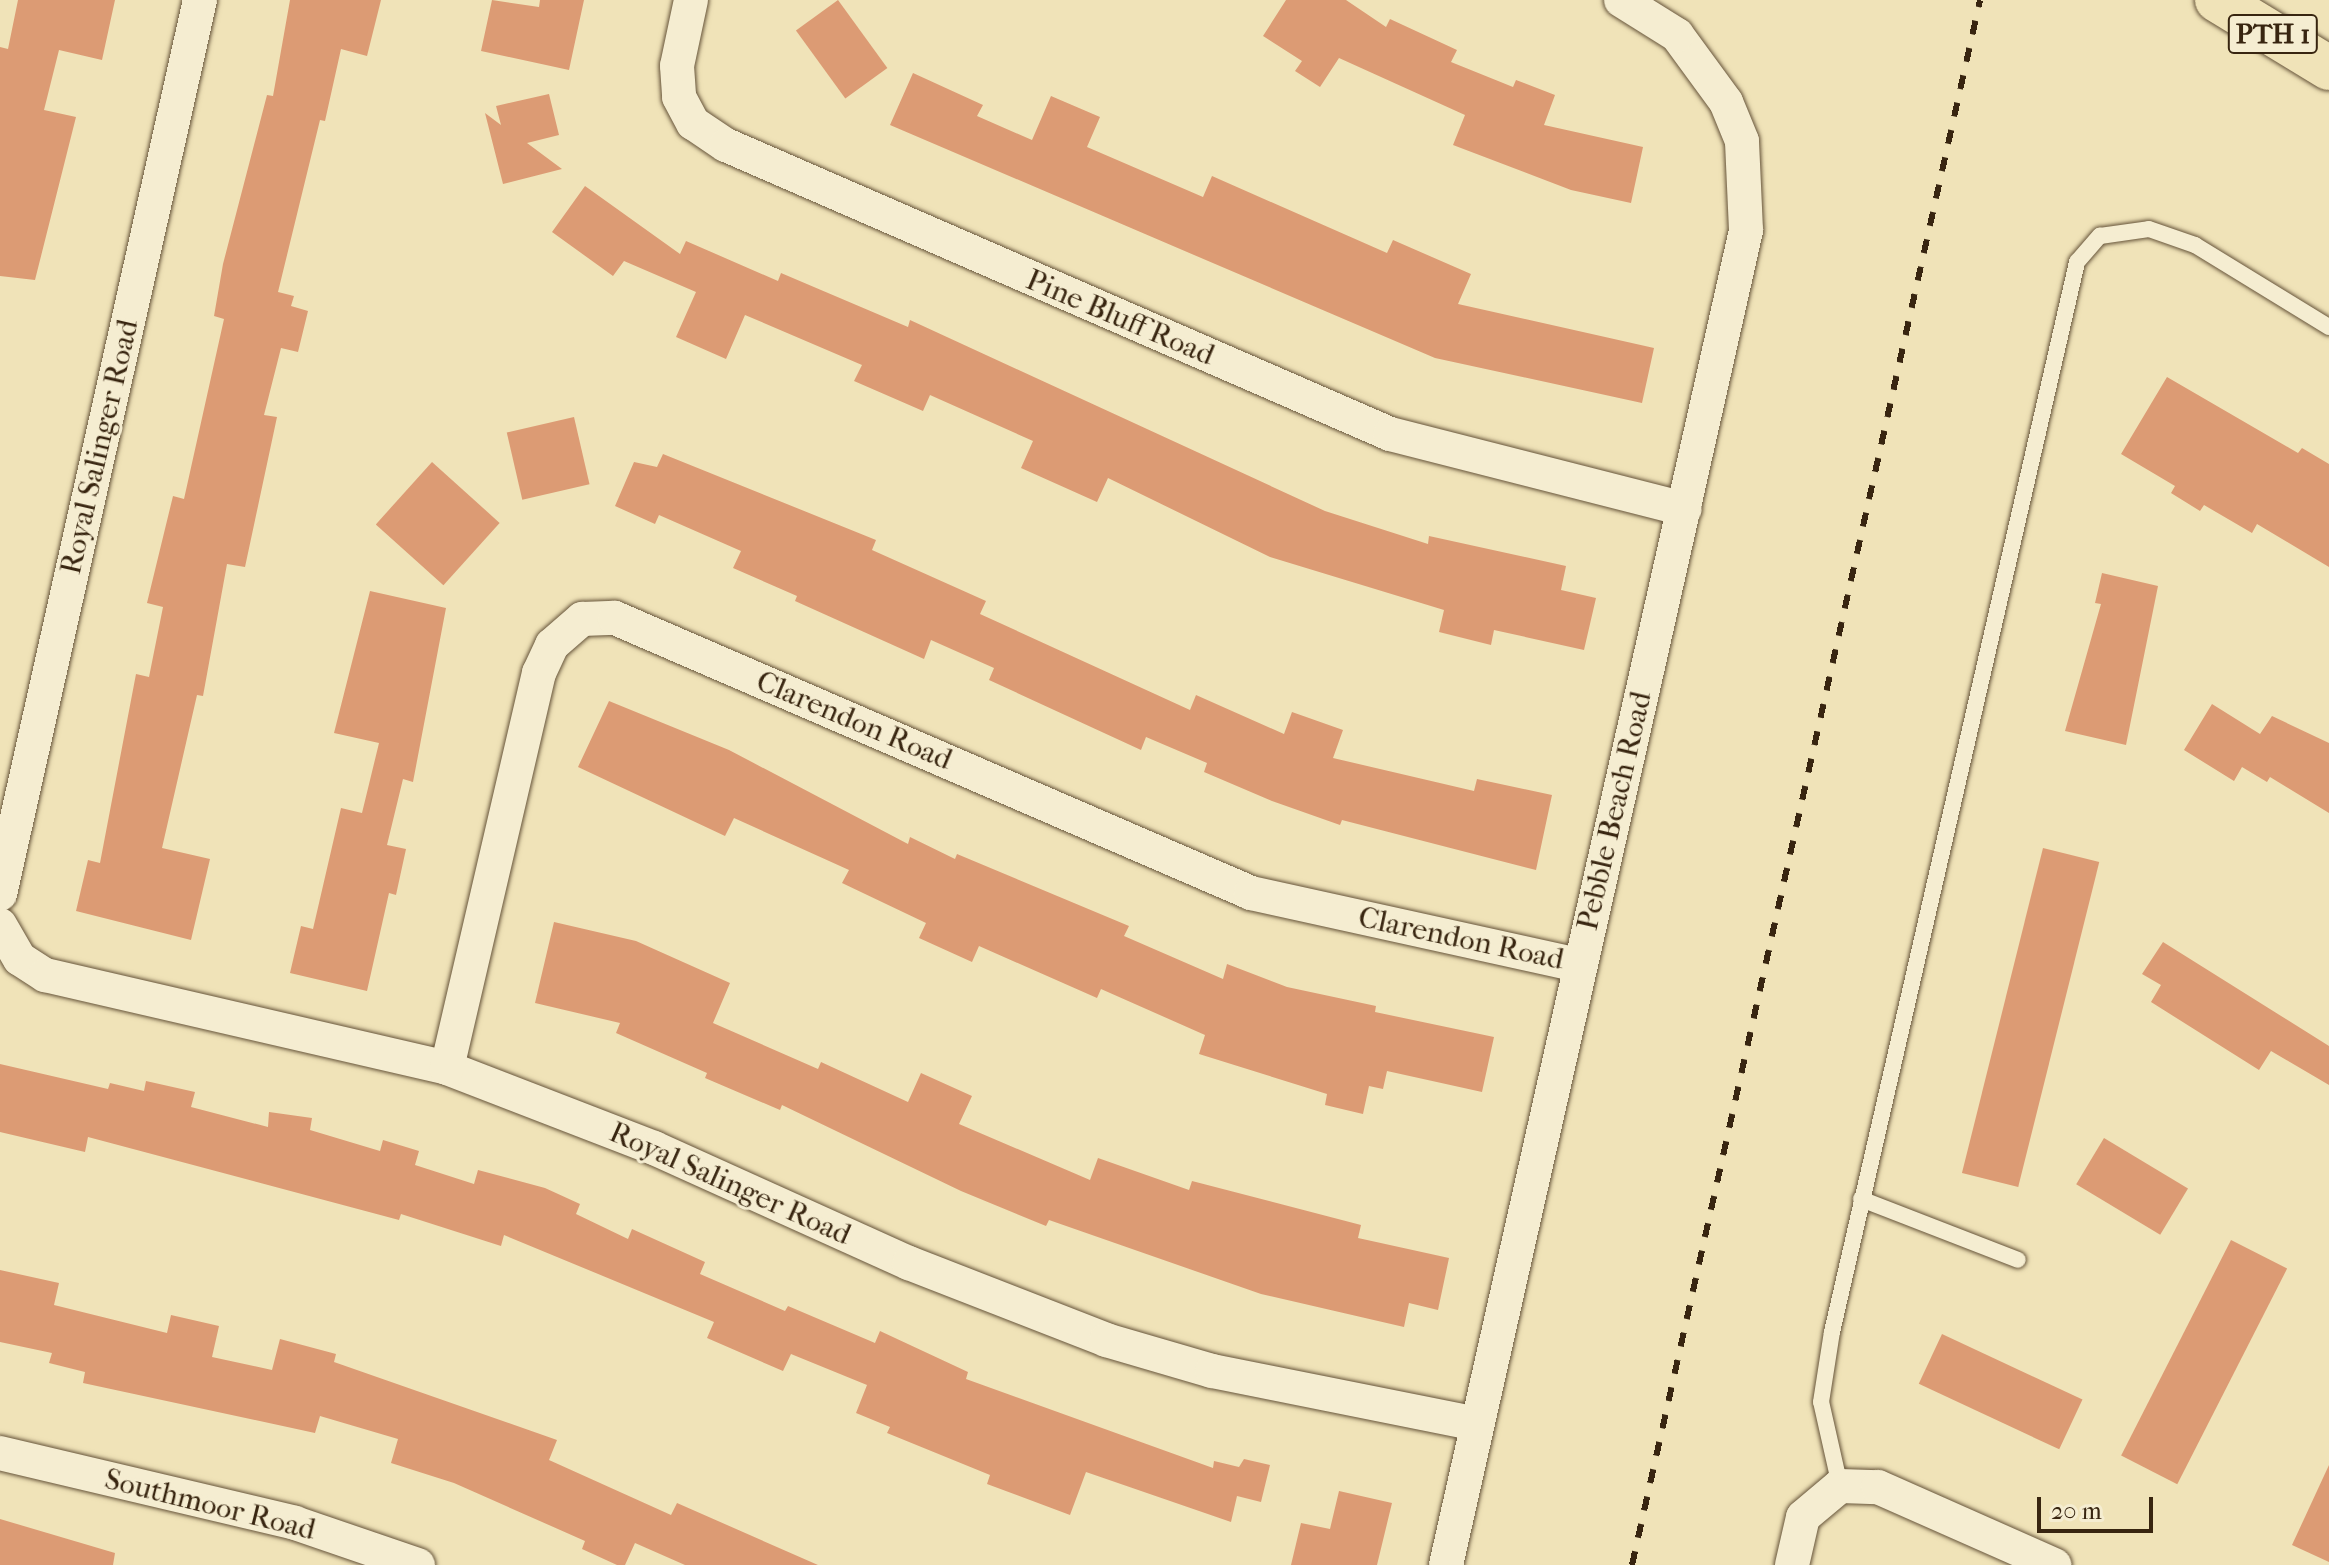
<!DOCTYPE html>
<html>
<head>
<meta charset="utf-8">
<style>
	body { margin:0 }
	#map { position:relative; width:2329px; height:1565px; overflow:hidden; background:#f0e3b8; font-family:"IM FELL French Canon",serif }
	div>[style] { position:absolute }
	.building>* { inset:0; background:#dc9b74; transform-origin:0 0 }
	.roads { filter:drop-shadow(0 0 2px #66543a) drop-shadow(0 0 2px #66543a) }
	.service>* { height:16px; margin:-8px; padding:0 8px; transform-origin:8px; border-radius:8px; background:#f5edd1 }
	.minor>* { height:34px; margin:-17px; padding:0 17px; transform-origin:17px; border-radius:17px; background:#f5edd1 }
	.trunk>* { height:44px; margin:-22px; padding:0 22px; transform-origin:22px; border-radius:22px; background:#f0e3b8 }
	.rail>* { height:6px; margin-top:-3px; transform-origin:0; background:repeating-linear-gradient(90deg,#382510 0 14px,transparent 0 28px) }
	span { translate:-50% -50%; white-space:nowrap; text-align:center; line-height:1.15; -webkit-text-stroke:6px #f5edd1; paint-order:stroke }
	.shield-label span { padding:2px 6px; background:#f5edd1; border:2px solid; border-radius:6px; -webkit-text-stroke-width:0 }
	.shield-label { font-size:28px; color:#382510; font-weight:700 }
	.street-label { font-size:30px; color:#382510 }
	.scale { position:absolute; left:2037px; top:1497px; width:116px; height:36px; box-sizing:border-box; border:4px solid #382510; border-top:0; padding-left:10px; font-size:24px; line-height:28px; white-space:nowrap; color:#382510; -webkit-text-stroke:6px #f5edd1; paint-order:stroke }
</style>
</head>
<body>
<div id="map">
	<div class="building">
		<div style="clip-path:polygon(18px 0,115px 0,102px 60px,59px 50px,44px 110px,76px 117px,35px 280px,0 276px,0 47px,8px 49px)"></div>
		<div style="clip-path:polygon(290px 0,381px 0,367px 56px,341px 49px,325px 121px,320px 120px,278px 292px,294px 296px,291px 306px,308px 311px,298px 352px,281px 348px,264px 415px,277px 417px,245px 567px,227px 564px,203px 696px,197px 695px,162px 848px,210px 859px,191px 940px,76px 911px,88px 860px,100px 863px,136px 674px,149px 677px,163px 607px,147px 603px,173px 496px,184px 499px,224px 319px,214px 316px,223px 264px,267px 95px,273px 96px)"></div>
		<div style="clip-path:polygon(492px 0,539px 7px,540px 0,584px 0,569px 70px,481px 51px)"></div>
		<div style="left:838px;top:0;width:84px;height:52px;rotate:54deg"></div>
		<div style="clip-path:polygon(1286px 0,1346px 0,1386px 27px,1390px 19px,1457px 50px,1451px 62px,1513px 87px,1516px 80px,1555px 95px,1544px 125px,1643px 147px,1631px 203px,1571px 190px,1453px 145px,1465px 115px,1339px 58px,1320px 87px,1295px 71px,1302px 61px,1263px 36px)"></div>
		<div style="clip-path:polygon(913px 73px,983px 105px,977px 116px,1032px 140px,1051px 96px,1100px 117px,1087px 147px,1203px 197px,1212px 176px,1387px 253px,1393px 240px,1471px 274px,1458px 304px,1654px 348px,1642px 403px,1435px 358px,890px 125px)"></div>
		<div style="clip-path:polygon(549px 94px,559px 135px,527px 143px,562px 169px,503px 184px,485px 113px,501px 125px,496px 106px)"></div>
		<div style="clip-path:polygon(585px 186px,680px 254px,686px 241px,778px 281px,781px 273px,908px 327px,910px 320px,1325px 511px,1428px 544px,1429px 536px,1566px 566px,1561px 590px,1596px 598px,1584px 650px,1494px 630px,1491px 645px,1439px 632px,1444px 610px,1270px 557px,1108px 478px,1097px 502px,1021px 468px,1033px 441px,930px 395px,923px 411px,854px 381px,862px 365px,745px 315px,726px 359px,676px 337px,696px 292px,624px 261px,613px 276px,552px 232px)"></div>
		<div style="clip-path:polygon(2167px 377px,2298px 453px,2302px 448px,2329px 464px,2329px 567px,2257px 524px,2252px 533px,2204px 505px,2200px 511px,2171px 493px,2175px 486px,2121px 454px)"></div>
		<div style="left:574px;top:417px;width:69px;height:69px;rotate:77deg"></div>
		<div style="clip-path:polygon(663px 454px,876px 540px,872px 550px,986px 601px,980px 614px,1190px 710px,1196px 695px,1284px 734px,1292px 712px,1343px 730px,1333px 758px,1474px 791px,1477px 779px,1552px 795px,1536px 870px,1342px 820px,1340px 825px,1272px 801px,1204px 772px,1207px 763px,1146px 737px,1141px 750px,989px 680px,994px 668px,931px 640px,924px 659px,795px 601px,797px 596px,733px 568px,741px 551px,659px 515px,655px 524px,615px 506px,634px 462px,657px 467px)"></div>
		<div style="left:432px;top:462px;width:91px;height:84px;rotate:42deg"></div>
		<div style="clip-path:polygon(2102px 573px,2158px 586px,2126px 745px,2065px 731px,2101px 604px,2095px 603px)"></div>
		<div style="clip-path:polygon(370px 591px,446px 608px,413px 782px,403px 779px,387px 845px,406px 849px,396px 895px,389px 893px,367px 991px,290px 973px,301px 926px,313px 929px,341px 808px,362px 813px,379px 743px,334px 733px)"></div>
		<div style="clip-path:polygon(609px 701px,729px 750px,908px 844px,910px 837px,955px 859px,957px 854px,1129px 926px,1124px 936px,1223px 979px,1227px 964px,1287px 987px,1376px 1006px,1375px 1012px,1494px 1037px,1482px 1092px,1387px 1071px,1383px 1089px,1369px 1086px,1363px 1114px,1325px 1105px,1327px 1094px,1199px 1054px,1205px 1035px,1101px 989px,1097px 998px,979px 946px,972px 962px,919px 938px,926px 923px,842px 883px,849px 870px,734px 818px,725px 836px,578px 767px)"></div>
		<div style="clip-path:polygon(2212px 704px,2260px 734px,2272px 716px,2329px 743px,2329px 813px,2270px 777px,2267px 782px,2242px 767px,2234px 781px,2184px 750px)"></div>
		<div style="left:2043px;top:848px;width:58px;height:335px;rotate:14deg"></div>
		<div style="clip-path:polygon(554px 922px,636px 941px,730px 983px,713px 1023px,818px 1069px,821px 1062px,908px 1102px,921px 1073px,972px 1096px,959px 1124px,1090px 1180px,1098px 1158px,1189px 1190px,1192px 1181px,1361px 1225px,1358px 1238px,1449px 1258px,1438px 1310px,1409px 1303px,1404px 1327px,1261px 1294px,1049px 1220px,1046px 1226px,961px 1191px,782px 1105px,780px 1110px,705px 1078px,707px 1073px,616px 1033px,620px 1023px,535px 1003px)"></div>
		<div style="clip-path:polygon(2163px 942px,2329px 1046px,2329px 1085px,2271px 1051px,2259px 1070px,2151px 1002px,2161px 985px,2142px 974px)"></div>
		<div style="clip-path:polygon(0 1064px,108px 1089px,110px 1083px,144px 1091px,146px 1081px,195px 1092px,191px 1107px,268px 1127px,269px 1112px,312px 1118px,310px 1130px,380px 1151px,383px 1140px,419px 1151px,415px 1165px,474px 1184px,478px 1170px,545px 1188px,580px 1204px,576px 1214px,628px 1239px,632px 1229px,705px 1262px,700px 1274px,785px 1311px,788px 1306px,875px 1343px,880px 1331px,968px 1372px,966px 1379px,1213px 1468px,1214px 1461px,1239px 1467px,1244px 1459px,1270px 1465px,1261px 1502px,1237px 1496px,1231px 1522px,1086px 1472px,1070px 1515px,987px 1484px,990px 1475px,887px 1433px,890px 1427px,856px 1413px,867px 1385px,791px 1354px,783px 1371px,707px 1338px,714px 1322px,504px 1235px,501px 1246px,401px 1214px,399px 1220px,88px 1137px,85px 1152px,0 1132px)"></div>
		<div style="left:2104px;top:1138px;width:98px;height:54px;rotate:31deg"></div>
		<div style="left:2231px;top:1240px;width:63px;height:242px;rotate:27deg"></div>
		<div style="clip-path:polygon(0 1270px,59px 1283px,54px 1305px,167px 1333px,171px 1315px,219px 1326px,212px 1357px,272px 1370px,280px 1339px,336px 1354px,334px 1362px,557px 1440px,549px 1460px,671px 1515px,677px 1503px,818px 1565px,685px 1565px,635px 1543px,625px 1565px,617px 1565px,582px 1549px,585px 1541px,454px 1483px,391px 1463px,398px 1439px,320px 1416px,315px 1433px,83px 1383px,85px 1372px,49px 1363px,52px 1353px,0 1342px)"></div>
		<div style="left:1942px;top:1334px;width:155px;height:55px;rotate:25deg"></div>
		<div style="clip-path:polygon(2329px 1465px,2329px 1562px,2292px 1545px)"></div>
		<div style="clip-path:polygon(1339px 1491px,1392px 1503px,1377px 1565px,1291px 1565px,1301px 1523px,1330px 1529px)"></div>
		<div style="clip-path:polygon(0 1519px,115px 1553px,113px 1565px,0 1565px)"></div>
	</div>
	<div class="roads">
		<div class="service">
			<div style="left:1861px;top:1199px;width:168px;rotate:21.2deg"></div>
			<div style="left:1840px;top:1486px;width:86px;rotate:-102.7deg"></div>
			<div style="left:1821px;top:1402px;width:71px;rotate:-81.1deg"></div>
			<div style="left:1832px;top:1332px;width:1098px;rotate:-77.1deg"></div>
			<div style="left:2077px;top:262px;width:35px;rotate:-49deg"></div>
			<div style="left:2100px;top:236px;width:49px;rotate:-8.1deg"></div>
			<div style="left:2149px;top:229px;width:49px;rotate:19.2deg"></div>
			<div style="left:2195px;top:245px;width:157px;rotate:31.5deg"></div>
		</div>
		<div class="minor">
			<div style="left:691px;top:0;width:67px;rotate:102deg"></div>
			<div style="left:677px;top:66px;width:31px;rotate:86deg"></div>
			<div style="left:679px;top:97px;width:30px;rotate:62deg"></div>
			<div style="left:693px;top:123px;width:40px;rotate:34deg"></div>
			<div style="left:726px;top:145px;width:724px;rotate:23.52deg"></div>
			<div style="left:1390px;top:434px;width:304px;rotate:14.3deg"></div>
			<div style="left:0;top:894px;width:916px;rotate:-77.39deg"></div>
			<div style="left:0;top:925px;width:39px;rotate:60deg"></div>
			<div style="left:20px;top:959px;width:30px;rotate:33deg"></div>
			<div style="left:45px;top:975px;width:413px;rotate:13deg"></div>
			<div style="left:447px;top:1068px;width:222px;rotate:21.1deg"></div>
			<div style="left:654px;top:1148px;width:280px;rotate:24.3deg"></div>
			<div style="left:909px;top:1263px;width:212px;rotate:21.3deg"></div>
			<div style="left:1106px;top:1340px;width:110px;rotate:16.3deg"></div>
			<div style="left:1212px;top:1371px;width:270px;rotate:11.3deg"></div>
			<div style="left:447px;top:1068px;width:406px;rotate:-76.9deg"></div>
			<div style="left:539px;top:673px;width:31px;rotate:-65deg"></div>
			<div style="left:552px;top:645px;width:40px;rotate:-41deg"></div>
			<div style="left:582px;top:619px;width:33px;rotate:-2deg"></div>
			<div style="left:615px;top:618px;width:693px;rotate:23.38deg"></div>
			<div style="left:1251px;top:893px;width:336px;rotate:12.4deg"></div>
			<div style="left:0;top:1453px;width:303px;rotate:13.3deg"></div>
			<div style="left:295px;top:1523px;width:130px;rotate:18.9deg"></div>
			<div style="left:1446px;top:1565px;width:1368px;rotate:-77.33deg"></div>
			<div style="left:1746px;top:230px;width:89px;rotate:-92.6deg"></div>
			<div style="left:1742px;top:141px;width:42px;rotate:-112.3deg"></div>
			<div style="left:1726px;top:102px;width:83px;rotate:-126.2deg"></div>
			<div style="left:1677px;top:35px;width:66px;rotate:-148deg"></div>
			<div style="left:1792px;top:1565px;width:49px;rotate:-77.1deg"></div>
			<div style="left:1803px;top:1517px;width:48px;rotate:-40deg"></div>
			<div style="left:1840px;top:1486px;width:38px;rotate:2deg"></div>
			<div style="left:1878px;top:1487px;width:193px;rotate:23.9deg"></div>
		</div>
		<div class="trunk">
			<div style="left:2217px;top:0;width:131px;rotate:31.3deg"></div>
		</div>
	</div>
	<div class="rail">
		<div style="left:1632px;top:1565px;width:1603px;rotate:-77.46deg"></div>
	</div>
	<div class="shield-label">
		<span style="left:2273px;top:34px">PTH 1</span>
	</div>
	<div class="street-label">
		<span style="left:1120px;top:318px;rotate:23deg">Pine Bluff Road</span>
		<span style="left:100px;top:447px;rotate:-77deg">Royal Salinger Road</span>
		<span style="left:854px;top:721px;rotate:23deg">Clarendon Road</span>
		<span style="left:1615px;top:811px;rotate:-77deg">Pebble Beach Road</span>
		<span style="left:1461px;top:939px;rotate:12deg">Clarendon Road</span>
		<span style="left:730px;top:1184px;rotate:24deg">Royal Salinger Road</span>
		<span style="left:210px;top:1505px;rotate:14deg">Southmoor Road</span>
	</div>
	<div class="scale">20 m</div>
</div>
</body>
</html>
